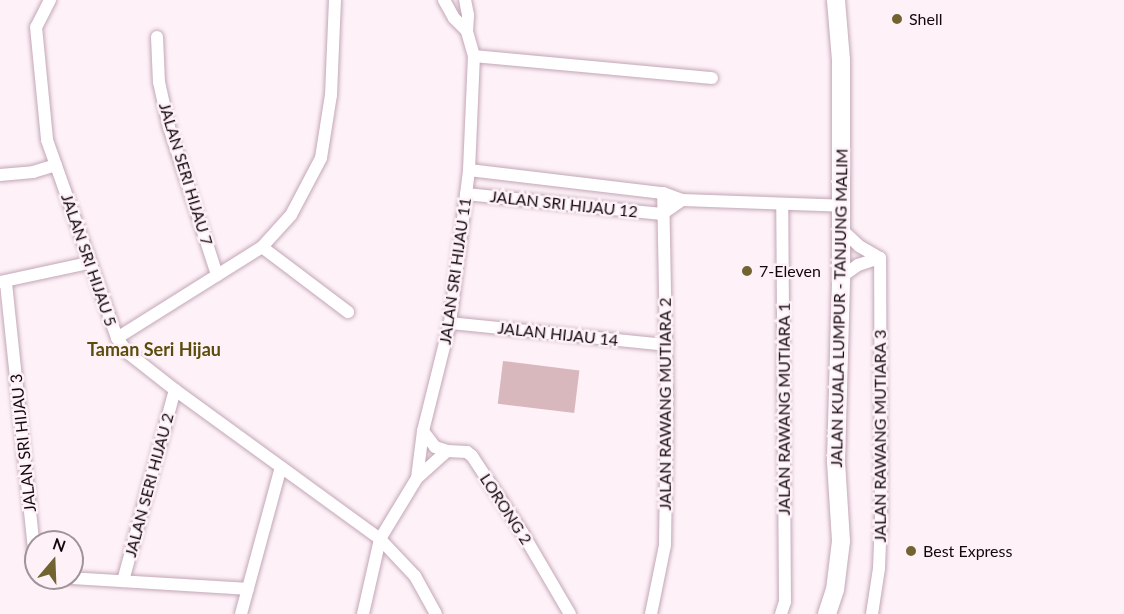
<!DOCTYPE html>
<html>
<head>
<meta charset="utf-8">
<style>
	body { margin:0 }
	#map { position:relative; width:1124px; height:614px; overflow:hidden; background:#fef2f8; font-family:Lato,sans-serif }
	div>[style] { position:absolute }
	.building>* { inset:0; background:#d9b8bd; transform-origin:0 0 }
	.roads { filter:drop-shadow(0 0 2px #c3a6b6) drop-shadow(0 0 2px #c3a6b6) }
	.minor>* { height:12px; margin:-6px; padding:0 6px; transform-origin:6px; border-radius:6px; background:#fff }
	.primary>* { height:18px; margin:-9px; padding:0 9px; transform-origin:9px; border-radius:9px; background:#fff }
	.dots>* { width:16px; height:16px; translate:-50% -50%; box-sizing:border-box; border:3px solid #fef2f8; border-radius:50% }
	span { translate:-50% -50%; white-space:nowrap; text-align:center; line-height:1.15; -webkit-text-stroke:5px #fef2f8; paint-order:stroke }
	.poi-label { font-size:16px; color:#12080d }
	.left { translate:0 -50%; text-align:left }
	.street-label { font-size:16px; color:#12080d }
	.neighbourhood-label { font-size:18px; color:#5a4c0c; font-weight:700 }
	.north { position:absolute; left:24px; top:530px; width:60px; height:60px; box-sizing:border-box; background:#fef2f8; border:2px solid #a0949a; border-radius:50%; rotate:19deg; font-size:16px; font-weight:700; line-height:24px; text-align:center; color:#12080d }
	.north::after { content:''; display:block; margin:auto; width:21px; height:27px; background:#716431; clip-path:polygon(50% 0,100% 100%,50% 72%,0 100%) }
</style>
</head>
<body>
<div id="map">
	<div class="building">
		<div style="left:503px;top:361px;width:77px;height:43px;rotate:7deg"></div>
	</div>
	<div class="roads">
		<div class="minor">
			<div style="left:50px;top:0;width:30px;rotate:117deg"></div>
			<div style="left:36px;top:27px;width:114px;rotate:84.4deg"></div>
			<div style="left:47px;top:140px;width:210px;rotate:70.5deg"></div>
			<div style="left:117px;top:338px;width:19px;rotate:54deg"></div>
			<div style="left:128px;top:353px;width:60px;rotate:38.2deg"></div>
			<div style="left:175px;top:390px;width:253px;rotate:36deg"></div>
			<div style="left:380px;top:539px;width:51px;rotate:46.6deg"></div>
			<div style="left:415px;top:576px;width:43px;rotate:61.1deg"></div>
			<div style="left:444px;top:0;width:21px;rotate:61deg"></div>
			<div style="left:454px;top:18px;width:18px;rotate:45deg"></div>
			<div style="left:157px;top:37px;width:45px;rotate:87.5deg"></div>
			<div style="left:159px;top:82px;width:46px;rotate:77.5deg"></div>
			<div style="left:169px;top:127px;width:156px;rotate:72deg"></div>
			<div style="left:474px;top:56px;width:239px;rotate:5.3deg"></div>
			<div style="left:469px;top:170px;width:195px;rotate:6.8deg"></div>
			<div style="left:663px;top:193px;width:20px;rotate:20deg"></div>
			<div style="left:682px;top:200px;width:160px;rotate:2.1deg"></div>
			<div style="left:0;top:175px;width:33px;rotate:-5deg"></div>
			<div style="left:33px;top:172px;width:24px;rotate:-17deg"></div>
			<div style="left:466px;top:194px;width:197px;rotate:5.8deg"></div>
			<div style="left:662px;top:214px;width:24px;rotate:-35deg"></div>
			<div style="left:842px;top:230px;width:23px;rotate:43deg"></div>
			<div style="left:859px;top:246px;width:24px;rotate:30deg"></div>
			<div style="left:262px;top:247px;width:108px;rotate:37.1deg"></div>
			<div style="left:841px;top:277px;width:21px;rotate:-35deg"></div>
			<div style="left:858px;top:265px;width:23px;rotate:-18deg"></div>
			<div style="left:0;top:282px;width:91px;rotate:-12.1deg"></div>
			<div style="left:6px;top:283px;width:286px;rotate:84deg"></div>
			<div style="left:450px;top:323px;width:218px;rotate:5.8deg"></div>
			<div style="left:117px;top:338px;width:171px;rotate:-32.1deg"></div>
			<div style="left:262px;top:247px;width:43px;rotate:-47.8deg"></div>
			<div style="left:291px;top:215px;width:64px;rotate:-62.2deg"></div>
			<div style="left:321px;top:158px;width:64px;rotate:-81deg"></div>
			<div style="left:331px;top:95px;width:95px;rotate:-87.6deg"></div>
			<div style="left:423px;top:431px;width:20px;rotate:53deg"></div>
			<div style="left:435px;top:447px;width:13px;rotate:18deg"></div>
			<div style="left:447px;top:451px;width:20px;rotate:3deg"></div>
			<div style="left:467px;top:452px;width:6px;rotate:39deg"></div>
			<div style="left:472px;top:456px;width:91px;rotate:56.7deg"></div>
			<div style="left:522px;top:532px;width:95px;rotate:59.7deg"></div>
			<div style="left:417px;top:478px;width:47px;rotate:-82.7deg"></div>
			<div style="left:423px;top:431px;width:111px;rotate:-76deg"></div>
			<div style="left:450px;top:323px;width:154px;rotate:-82.9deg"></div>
			<div style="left:469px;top:170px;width:114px;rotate:-87.5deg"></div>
			<div style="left:474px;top:56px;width:26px;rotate:-106deg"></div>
			<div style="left:467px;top:31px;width:16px;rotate:-86deg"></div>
			<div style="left:468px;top:15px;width:15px;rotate:-101deg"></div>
			<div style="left:70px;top:578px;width:178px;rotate:3.5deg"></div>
			<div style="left:123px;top:581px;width:198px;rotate:-74.8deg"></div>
			<div style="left:241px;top:614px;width:152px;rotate:-74.8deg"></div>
			<div style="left:363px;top:614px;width:77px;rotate:-77.2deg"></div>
			<div style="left:380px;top:539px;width:71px;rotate:-58.8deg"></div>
			<div style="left:417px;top:478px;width:40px;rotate:-42deg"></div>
			<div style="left:651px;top:614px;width:70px;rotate:-78.5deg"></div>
			<div style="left:665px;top:545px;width:150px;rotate:-89.2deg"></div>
			<div style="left:667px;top:395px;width:202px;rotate:-91.1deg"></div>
			<div style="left:781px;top:614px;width:13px;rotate:-72deg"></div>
			<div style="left:785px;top:602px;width:398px;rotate:-90.4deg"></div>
			<div style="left:872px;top:614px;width:47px;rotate:-81.3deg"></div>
			<div style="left:879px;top:568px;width:50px;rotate:-87.7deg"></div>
			<div style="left:881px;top:518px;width:260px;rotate:-90.2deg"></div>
		</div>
		<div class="primary">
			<div style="left:827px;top:614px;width:25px;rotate:-72deg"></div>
			<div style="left:835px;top:590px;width:49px;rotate:-83deg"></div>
			<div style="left:841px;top:541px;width:80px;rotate:-93.6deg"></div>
			<div style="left:836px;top:461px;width:184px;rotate:-88.4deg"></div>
			<div style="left:841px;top:277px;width:217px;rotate:-90deg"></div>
			<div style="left:841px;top:60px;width:60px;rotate:-94.8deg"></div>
		</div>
	</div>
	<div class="dots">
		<div style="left:897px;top:19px;background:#716431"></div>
		<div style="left:747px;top:271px;background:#716431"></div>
		<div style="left:911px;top:551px;background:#716431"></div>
	</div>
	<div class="poi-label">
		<span class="left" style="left:909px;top:19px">Shell</span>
		<span class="left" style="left:759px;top:271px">7-Eleven</span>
		<span class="left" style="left:923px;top:551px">Best Express</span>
	</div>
	<div class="street-label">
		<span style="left:186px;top:174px;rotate:73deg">JALAN SERI HIJAU 7</span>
		<span style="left:564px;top:204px;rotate:6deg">JALAN SRI HIJAU 12</span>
		<span style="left:89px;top:260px;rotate:71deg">JALAN SRI HIJAU 5</span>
		<span style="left:455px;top:271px;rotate:-82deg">JALAN SRI HIJAU 11</span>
		<span style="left:839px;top:308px;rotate:-89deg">JALAN KUALA LUMPUR - TANJUNG MALIM</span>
		<span style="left:558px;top:334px;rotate:6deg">JALAN HIJAU 14</span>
		<span style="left:665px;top:404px;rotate:-90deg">JALAN RAWANG MUTIARA 2</span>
		<span style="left:784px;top:409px;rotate:-90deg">JALAN RAWANG MUTIARA 1</span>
		<span style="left:880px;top:436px;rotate:-90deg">JALAN RAWANG MUTIARA 3</span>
		<span style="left:23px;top:443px;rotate:-96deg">JALAN SRI HIJAU 3</span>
		<span style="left:149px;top:485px;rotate:-75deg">JALAN SERI HIJAU 2</span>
		<span style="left:506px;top:509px;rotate:57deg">LORONG 2</span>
	</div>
	<div class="neighbourhood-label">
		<span style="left:154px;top:349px">Taman Seri Hijau</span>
	</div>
	<div class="north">N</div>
</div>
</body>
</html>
